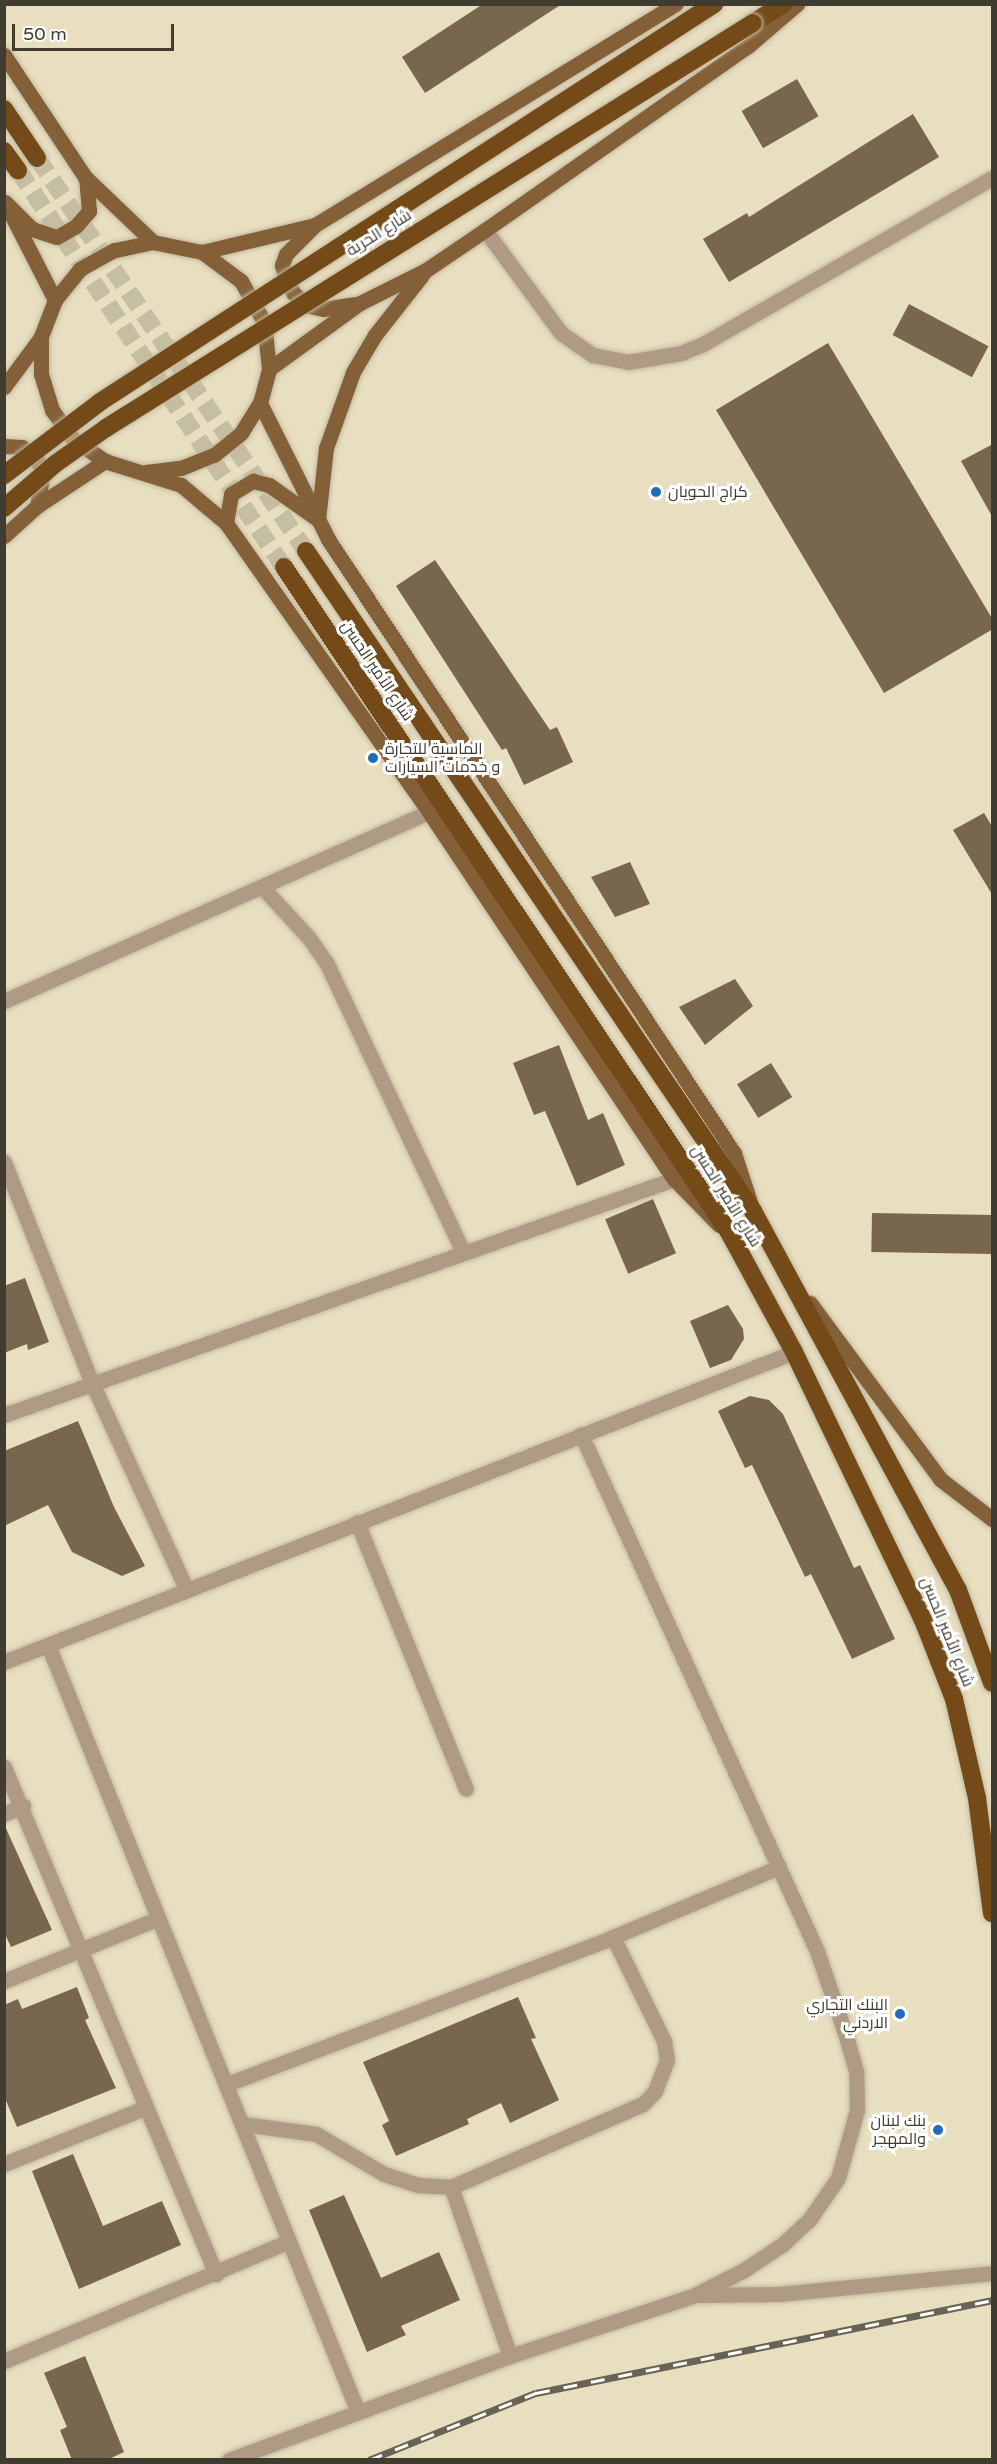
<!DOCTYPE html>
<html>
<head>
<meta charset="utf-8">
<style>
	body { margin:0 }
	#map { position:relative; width:997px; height:2464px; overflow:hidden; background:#e8dec0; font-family:"Varela Round",Cairo,sans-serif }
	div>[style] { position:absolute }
	.building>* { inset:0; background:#78664f; transform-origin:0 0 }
	.highway-tunnel>* { height:18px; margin-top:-9px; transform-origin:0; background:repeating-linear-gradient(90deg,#c6bea3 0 18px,transparent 0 27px) }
	.roads { filter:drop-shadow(0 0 2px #c3baa0) drop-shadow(0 0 2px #c3baa0) }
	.minor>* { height:15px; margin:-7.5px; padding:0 7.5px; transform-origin:7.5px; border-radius:7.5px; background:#ae9a85 }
	.major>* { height:15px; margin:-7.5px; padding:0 7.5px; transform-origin:7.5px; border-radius:7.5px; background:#846038 }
	.highway>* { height:18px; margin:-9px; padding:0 9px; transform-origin:9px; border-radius:9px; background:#744b18 }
	.rail>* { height:7px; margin-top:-3.5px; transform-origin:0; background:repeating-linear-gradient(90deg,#fff 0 14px,#686352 0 28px); box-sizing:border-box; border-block:2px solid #686352 }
	.bridges { filter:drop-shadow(0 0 2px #c3baa0) drop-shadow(0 0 2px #c3baa0) }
	.highway-bridge>* { height:18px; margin:-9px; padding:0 9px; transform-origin:9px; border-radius:9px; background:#744b18 }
	.dots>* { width:16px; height:16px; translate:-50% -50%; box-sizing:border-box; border:3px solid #fff; border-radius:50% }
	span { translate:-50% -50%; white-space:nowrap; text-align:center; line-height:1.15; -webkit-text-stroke:6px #fff; paint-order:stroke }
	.street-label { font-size:16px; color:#403c30 }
	.poi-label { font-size:16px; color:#403c30 }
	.left { translate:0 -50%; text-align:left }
	.right { translate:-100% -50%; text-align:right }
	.frame { position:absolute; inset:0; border:6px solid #403c30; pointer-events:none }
	.scale { position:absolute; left:12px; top:24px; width:162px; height:27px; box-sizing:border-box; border:3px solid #403c30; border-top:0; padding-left:8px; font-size:18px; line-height:21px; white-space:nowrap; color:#403c30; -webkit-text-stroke:4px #fff; paint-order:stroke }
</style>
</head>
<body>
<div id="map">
	<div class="building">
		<div style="clip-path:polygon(483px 4px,562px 4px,425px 93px,402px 57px)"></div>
		<div style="left:797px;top:79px;width:43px;height:64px;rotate:60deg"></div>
		<div style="clip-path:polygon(913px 114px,939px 157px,729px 282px,703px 239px,747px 213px,749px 217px)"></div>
		<div style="left:909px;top:304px;width:90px;height:35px;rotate:28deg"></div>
		<div style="clip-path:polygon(828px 343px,993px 620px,993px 629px,884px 693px,716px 410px)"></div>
		<div style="clip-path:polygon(993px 444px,993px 518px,961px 461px)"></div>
		<div style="clip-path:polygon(435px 560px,550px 730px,557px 727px,573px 762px,524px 785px,506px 748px,502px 750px,396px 586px)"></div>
		<div style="clip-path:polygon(984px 813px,993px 828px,993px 896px,953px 830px)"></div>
		<div style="clip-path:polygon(630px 862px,650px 904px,615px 917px,591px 877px)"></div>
		<div style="clip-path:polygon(735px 979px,753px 1006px,705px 1045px,679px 1007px)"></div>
		<div style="clip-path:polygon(559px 1045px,588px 1120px,603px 1113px,625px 1165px,577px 1186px,545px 1111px,534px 1115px,513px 1063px)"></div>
		<div style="left:771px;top:1063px;width:40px;height:40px;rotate:58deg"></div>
		<div style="left:653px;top:1199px;width:59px;height:52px;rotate:67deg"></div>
		<div style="left:872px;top:1213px;width:121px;height:39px;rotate:1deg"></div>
		<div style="clip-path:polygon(25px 1278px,49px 1342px,28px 1350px,27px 1344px,4px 1353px,4px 1286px)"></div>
		<div style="clip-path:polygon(728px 1305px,743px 1329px,744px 1339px,731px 1360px,710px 1368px,690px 1321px)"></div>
		<div style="clip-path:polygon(750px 1396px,769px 1400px,783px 1414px,854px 1568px,860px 1565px,895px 1639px,852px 1659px,811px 1574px,805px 1577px,752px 1465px,745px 1468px,718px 1411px)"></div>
		<div style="clip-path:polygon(78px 1421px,114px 1507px,145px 1566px,122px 1576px,72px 1552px,48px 1505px,4px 1526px,4px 1451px)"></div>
		<div style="clip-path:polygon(4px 1824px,52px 1930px,11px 1947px,4px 1932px)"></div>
		<div style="clip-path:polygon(77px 1987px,89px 2018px,85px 2020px,116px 2088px,17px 2127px,4px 2096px,4px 2005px,18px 1999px,22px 2009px)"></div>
		<div style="clip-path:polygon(518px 1997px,536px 2038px,531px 2039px,559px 2100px,510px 2123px,501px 2103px,467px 2119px,469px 2124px,396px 2156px,382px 2125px,389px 2121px,363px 2062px)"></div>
		<div style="clip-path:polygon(73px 2154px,103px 2226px,162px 2201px,181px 2245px,79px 2289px,32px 2171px)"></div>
		<div style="clip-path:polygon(344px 2195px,381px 2278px,439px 2252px,460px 2300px,401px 2326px,406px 2335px,367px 2352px,309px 2210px)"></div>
		<div style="clip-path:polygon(85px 2356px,124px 2452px,107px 2460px,72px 2460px,60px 2430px,67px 2427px,44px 2373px)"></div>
	</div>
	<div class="highway-tunnel">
		<div style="left:37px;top:158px;width:476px;rotate:55.6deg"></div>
		<div style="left:18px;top:170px;width:478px;rotate:56.2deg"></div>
	</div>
	<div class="roads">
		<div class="minor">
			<div style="left:485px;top:230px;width:128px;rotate:53.6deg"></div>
			<div style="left:561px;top:333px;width:39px;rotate:35deg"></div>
			<div style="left:593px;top:355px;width:36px;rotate:11deg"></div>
			<div style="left:628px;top:362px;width:54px;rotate:-9.6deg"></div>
			<div style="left:681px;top:353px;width:24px;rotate:-22deg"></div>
			<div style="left:703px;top:344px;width:333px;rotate:-29.9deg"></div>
			<div style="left:262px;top:887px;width:69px;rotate:47.3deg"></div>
			<div style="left:309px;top:938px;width:32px;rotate:55deg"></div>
			<div style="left:327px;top:964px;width:318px;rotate:64.7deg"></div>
			<div style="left:4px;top:1001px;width:465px;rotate:-24deg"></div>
			<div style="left:4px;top:1162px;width:238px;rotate:68.3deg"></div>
			<div style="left:92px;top:1383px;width:226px;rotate:65.4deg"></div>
			<div style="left:4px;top:1415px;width:710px;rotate:-19.4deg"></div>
			<div style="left:357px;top:1522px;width:288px;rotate:67.8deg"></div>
			<div style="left:48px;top:1645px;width:827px;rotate:67.99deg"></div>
			<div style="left:4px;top:1662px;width:849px;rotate:-21.43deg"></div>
			<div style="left:4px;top:1767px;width:550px;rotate:67.31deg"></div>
			<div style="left:4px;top:1814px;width:21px;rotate:-23deg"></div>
			<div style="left:4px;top:1981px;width:165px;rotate:-22.1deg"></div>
			<div style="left:227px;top:2084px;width:413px;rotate:-20.8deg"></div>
			<div style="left:613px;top:1937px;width:180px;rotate:-22.9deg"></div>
			<div style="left:243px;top:2124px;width:74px;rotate:7.8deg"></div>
			<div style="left:316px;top:2134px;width:79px;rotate:30.5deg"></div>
			<div style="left:384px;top:2174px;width:36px;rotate:18deg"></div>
			<div style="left:418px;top:2185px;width:33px;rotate:3deg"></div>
			<div style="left:4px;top:2164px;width:152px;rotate:-21.7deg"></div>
			<div style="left:698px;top:2295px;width:81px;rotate:-0.7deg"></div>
			<div style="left:779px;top:2294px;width:214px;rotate:-5.6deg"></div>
			<div style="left:510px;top:2356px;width:179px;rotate:-109.2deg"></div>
			<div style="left:451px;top:2187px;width:209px;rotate:-23.4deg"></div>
			<div style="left:643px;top:2104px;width:18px;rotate:-47deg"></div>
			<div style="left:655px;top:2091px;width:33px;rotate:-69deg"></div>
			<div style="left:667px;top:2060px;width:19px;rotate:-99deg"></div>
			<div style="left:664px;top:2041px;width:116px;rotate:-116.1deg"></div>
			<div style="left:4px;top:2361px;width:307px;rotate:-22.8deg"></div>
			<div style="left:229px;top:2460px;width:300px;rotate:-20.3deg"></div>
			<div style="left:510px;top:2356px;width:195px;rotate:-18.2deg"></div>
			<div style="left:695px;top:2295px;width:55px;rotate:-27deg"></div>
			<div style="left:744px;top:2270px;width:47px;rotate:-33.7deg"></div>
			<div style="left:783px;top:2244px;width:35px;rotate:-43deg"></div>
			<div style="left:809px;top:2220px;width:51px;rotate:-55.4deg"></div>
			<div style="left:838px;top:2178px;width:71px;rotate:-74.4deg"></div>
			<div style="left:857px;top:2110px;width:39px;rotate:-91deg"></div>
			<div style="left:856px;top:2071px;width:36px;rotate:-106deg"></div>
			<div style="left:846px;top:2036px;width:90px;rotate:-108.8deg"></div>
			<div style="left:817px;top:1951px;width:568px;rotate:-114.54deg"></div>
		</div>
		<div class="major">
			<div style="left:4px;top:55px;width:146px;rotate:56.4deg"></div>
			<div style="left:85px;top:177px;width:94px;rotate:43.7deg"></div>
			<div style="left:5px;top:202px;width:38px;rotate:45deg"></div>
			<div style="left:32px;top:229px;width:26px;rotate:18deg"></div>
			<div style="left:57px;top:237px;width:22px;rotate:-30deg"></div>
			<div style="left:76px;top:226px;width:20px;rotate:-49deg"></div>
			<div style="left:89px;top:211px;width:33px;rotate:-95deg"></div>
			<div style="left:11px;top:214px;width:97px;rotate:62.9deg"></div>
			<div style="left:313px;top:227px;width:38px;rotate:135deg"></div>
			<div style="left:286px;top:254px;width:12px;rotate:110deg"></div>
			<div style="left:282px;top:265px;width:18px;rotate:74deg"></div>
			<div style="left:287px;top:282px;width:14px;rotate:60deg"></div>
			<div style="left:294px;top:294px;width:20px;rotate:37deg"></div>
			<div style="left:310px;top:306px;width:13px;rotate:13deg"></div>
			<div style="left:323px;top:309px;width:31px;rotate:-9deg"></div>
			<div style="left:202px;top:252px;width:116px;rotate:-13.4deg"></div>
			<div style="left:315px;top:225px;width:423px;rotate:-31.5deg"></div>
			<div style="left:269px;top:369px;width:112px;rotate:-36deg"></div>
			<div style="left:360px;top:303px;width:74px;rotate:-26.6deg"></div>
			<div style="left:426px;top:270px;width:71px;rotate:-34.1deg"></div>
			<div style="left:485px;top:230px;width:321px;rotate:-35deg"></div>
			<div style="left:748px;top:46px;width:65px;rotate:-40.6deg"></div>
			<div style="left:4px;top:387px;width:62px;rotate:-53.5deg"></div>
			<div style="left:260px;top:403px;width:152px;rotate:63.4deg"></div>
			<div style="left:328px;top:539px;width:736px;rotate:56.53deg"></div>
			<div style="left:734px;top:1153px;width:55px;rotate:71.9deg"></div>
			<div style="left:4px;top:446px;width:18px;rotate:3deg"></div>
			<div style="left:22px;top:447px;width:18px;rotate:38deg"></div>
			<div style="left:36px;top:458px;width:16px;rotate:63deg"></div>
			<div style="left:43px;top:472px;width:35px;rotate:100deg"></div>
			<div style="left:146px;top:472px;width:35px;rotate:-7deg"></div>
			<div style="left:181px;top:468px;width:35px;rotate:-22deg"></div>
			<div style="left:214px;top:455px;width:35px;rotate:-39deg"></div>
			<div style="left:241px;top:433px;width:36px;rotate:-58deg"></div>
			<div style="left:260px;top:403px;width:35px;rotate:-75deg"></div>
			<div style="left:269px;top:369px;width:47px;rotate:-96.1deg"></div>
			<div style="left:264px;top:322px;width:47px;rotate:-119.3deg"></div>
			<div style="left:241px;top:281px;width:49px;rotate:-143.4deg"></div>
			<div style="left:202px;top:252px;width:50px;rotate:-168.5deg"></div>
			<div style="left:153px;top:242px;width:40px;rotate:168deg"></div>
			<div style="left:114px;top:250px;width:39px;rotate:151deg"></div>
			<div style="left:80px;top:269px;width:40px;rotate:129deg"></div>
			<div style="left:55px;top:300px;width:40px;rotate:111deg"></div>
			<div style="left:41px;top:337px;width:37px;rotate:90deg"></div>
			<div style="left:41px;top:374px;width:38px;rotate:73deg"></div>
			<div style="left:52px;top:410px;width:37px;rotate:54deg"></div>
			<div style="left:74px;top:440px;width:37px;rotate:34deg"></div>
			<div style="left:105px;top:461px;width:80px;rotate:17.5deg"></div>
			<div style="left:181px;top:485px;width:59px;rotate:40.2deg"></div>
			<div style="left:226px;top:523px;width:353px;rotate:54.9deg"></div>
			<div style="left:429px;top:812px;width:441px;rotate:56.3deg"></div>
			<div style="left:674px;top:1179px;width:64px;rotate:45.6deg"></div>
			<div style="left:318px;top:520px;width:72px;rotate:-83.7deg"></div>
			<div style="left:326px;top:448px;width:81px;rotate:-70.4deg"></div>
			<div style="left:353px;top:372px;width:43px;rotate:-59.3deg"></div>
			<div style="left:375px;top:335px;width:76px;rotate:-51.9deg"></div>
			<div style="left:226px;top:523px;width:29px;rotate:-80deg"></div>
			<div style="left:231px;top:494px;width:26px;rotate:-31deg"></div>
			<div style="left:253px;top:481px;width:16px;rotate:14deg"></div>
			<div style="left:269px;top:485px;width:57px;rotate:35.1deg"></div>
			<div style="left:4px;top:536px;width:45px;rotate:-42.3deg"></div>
			<div style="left:37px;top:506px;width:82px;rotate:-33.5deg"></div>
			<div style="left:810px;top:1303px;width:219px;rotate:53.5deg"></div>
			<div style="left:940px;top:1479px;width:66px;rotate:37.6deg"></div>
		</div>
		<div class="highway">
			<div style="left:753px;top:23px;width:36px;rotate:-32deg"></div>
			<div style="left:4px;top:109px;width:59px;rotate:56deg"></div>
			<div style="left:4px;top:151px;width:24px;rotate:54deg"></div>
			<div style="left:306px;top:551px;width:797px;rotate:55.89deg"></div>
			<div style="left:753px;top:1211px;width:431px;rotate:61.6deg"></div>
			<div style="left:958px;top:1590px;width:99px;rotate:69.9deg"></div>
			<div style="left:284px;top:567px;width:802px;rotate:56.23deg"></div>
			<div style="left:730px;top:1234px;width:134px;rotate:61.5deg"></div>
			<div style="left:794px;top:1352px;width:297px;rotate:64.3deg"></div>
			<div style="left:923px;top:1620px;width:85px;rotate:68.6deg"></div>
			<div style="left:954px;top:1699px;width:102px;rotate:76.9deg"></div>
			<div style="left:977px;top:1798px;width:116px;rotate:82.6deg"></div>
		</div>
	</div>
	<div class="rail">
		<div style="left:369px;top:2460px;width:180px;rotate:-21.9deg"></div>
		<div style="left:536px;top:2393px;width:465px;rotate:-11.5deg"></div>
	</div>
	<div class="bridges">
		<div class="highway-bridge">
			<div style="left:4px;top:475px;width:121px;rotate:-37.2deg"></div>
			<div style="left:100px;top:402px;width:732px;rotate:-32.95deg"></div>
			<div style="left:4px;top:508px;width:67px;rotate:-40.8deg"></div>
			<div style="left:55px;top:464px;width:62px;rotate:-35.2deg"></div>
			<div style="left:106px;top:428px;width:763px;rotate:-32.05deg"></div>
		</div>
	</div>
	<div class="dots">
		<div style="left:656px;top:492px;background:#226bbb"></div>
		<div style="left:373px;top:758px;background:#226bbb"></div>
		<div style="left:900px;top:2014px;background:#226bbb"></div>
		<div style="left:938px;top:2130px;background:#226bbb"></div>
	</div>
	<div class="street-label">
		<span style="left:379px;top:233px;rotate:-32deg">شارع الحرية</span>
		<span style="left:377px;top:671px;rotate:56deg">شارع الأمير الحسن</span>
		<span style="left:726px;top:1196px;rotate:58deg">شارع الأمير الحسن</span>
		<span style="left:947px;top:1632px;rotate:68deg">شارع الأمير الحسن</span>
	</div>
	<div class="poi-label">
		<span class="left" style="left:668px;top:492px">كراج الحويان</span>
		<span class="left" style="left:385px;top:758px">الماسية للتجارة<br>و خدمات السيارات</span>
		<span class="right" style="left:888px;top:2014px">البنك التجاري<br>الاردني</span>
		<span class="right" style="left:926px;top:2130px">بنك لبنان<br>والمهجر</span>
	</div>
	<div class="frame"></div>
	<div class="scale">50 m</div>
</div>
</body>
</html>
